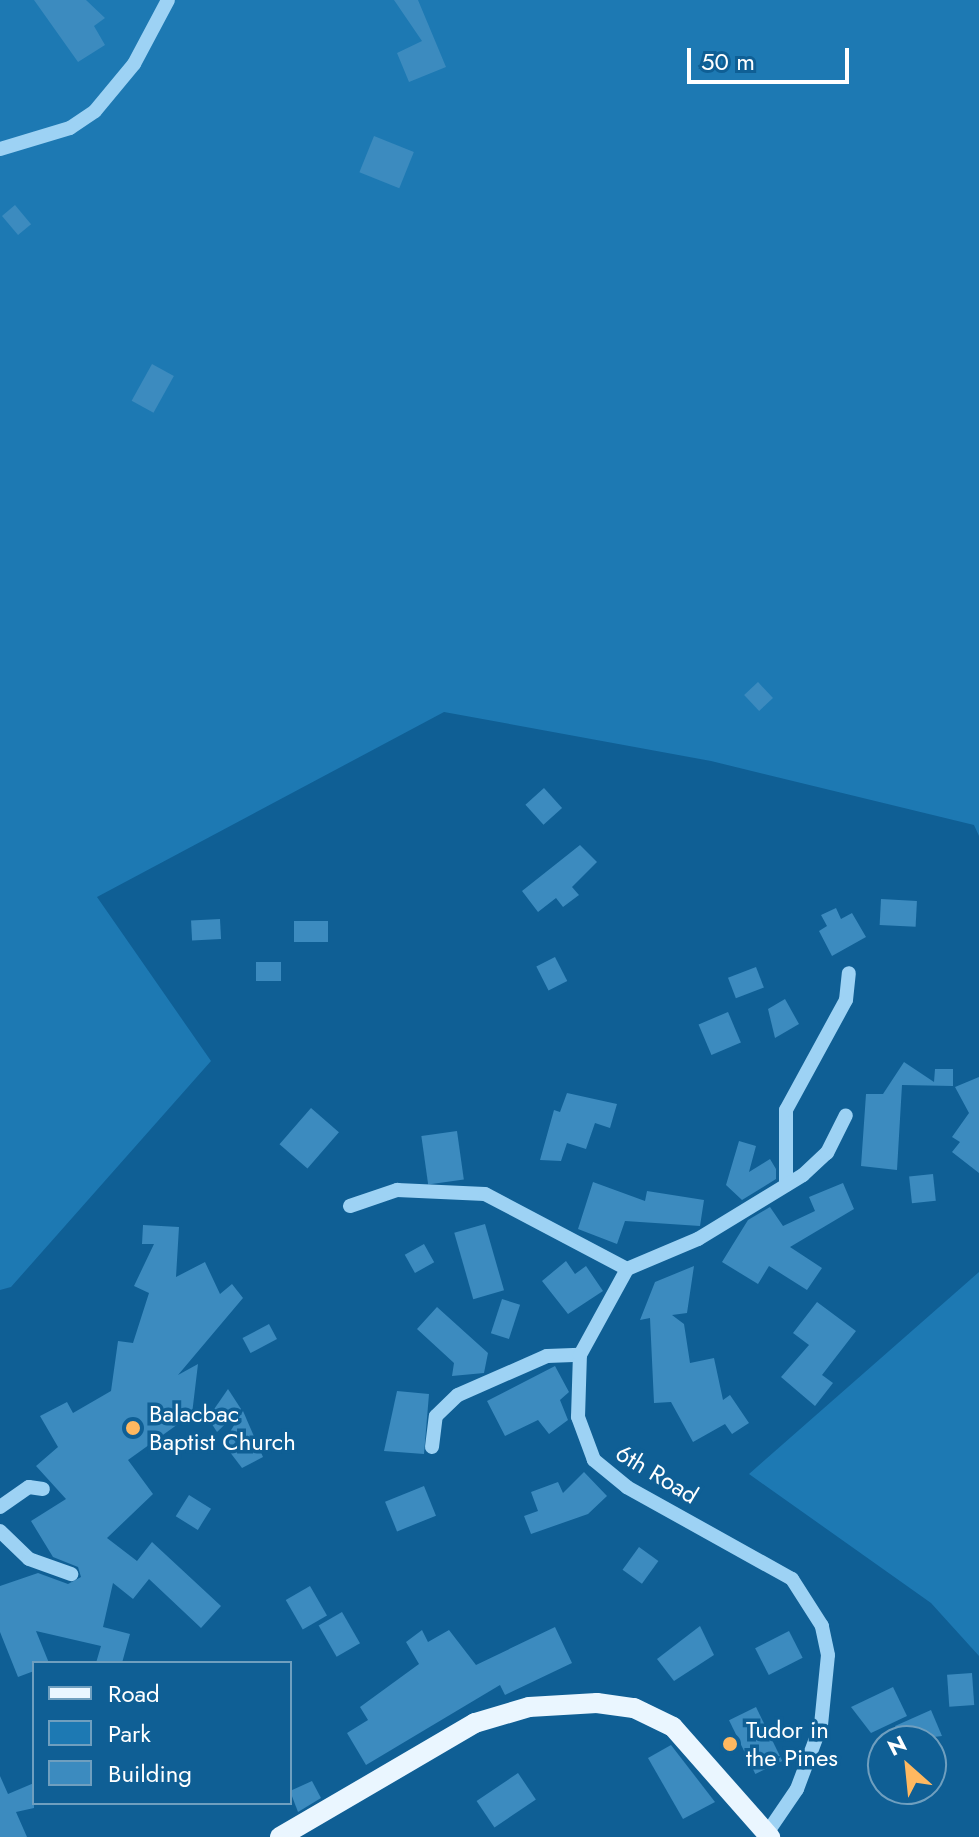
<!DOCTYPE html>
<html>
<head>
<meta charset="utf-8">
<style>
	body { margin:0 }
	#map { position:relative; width:979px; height:1837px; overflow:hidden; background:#0f5f95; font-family:Jost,sans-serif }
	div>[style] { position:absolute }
	.green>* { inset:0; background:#1d79b3 }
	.building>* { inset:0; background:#3c8bbf; transform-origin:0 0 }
	.minor>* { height:14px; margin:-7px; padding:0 7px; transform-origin:7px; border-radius:7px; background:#9dd2f4 }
	.major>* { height:20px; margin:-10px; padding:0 10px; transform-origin:10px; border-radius:10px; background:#eaf6ff }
	.dots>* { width:22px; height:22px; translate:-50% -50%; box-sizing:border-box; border:4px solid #0f5f95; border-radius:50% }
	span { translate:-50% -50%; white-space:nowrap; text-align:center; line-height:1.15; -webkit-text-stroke:7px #0f5f95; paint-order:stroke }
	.poi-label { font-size:24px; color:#fff }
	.left { translate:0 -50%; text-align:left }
	.street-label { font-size:24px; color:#fff }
	.legend { position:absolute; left:32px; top:1661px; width:260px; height:144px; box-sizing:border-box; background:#0f5f95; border:2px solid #6f9fbf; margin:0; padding:10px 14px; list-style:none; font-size:24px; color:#fff }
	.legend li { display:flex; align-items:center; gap:16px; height:40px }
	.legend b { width:40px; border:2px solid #6f9fbf }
	.north { position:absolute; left:867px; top:1725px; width:80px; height:80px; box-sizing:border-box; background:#0f5f95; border:2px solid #6f9fbf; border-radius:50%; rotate:333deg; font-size:22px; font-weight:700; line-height:32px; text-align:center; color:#fff }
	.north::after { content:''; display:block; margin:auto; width:28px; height:36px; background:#ffb860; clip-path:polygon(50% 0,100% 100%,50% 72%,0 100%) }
	.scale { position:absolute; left:687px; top:48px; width:162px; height:36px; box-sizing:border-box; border:4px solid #fff; border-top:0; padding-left:10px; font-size:24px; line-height:28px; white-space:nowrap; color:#fff; -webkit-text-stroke:6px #0f5f95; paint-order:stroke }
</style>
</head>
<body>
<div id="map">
	<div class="green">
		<div style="clip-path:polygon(0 0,979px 0,979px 836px,974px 825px,711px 761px,444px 712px,97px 897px,211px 1061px,11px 1287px,0 1290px)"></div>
		<div style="clip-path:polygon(979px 1272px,979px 1656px,931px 1603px,749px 1474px)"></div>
	</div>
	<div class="building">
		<div style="clip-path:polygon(34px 0,86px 0,105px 18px,94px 26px,105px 45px,78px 62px)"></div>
		<div style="clip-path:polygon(394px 0,418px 0,446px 67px,409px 82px,397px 53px,422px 41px)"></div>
		<div style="left:374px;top:136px;width:43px;height:39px;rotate:22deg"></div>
		<div style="left:15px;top:205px;width:25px;height:17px;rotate:50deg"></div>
		<div style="left:152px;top:364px;width:25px;height:42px;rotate:29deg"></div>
		<div style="left:758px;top:682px;width:22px;height:19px;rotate:47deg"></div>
		<div style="left:544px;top:788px;width:27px;height:25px;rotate:48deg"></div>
		<div style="clip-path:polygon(580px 845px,597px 862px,572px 887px,579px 895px,563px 907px,556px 898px,538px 912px,522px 891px)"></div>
		<div style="left:881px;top:899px;width:36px;height:26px;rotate:3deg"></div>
		<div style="clip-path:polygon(836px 908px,841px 919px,852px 913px,866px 937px,832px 956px,819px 931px,827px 926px,821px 915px)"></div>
		<div style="left:220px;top:919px;width:20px;height:29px;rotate:87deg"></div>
		<div style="left:294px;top:921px;width:34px;height:21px"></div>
		<div style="left:555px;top:957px;width:27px;height:21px;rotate:63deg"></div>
		<div style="left:281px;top:962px;width:19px;height:25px;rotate:90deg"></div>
		<div style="left:756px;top:967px;width:22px;height:30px;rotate:69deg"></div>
		<div style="clip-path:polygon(785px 999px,799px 1024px,775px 1038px,768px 1009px)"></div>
		<div style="left:728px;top:1012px;width:33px;height:32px;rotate:67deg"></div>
		<div style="clip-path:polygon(904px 1062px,934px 1082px,935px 1069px,953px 1069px,953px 1086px,902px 1085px,897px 1170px,861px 1166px,866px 1094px,883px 1094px)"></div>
		<div style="clip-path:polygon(979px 1077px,979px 1173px,952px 1152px,960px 1142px,952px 1137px,969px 1113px,955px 1087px)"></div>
		<div style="clip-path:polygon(567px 1093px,617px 1104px,610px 1128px,595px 1123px,586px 1149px,567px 1143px,561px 1161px,540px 1160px,554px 1110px,560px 1112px)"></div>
		<div style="left:311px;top:1108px;width:37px;height:48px;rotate:41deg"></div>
		<div style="left:457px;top:1131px;width:49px;height:36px;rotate:82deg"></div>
		<div style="clip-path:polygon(739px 1141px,756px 1146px,749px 1172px,770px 1159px,776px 1169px,776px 1179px,742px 1200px,726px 1185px)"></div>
		<div style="left:933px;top:1174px;width:27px;height:24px;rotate:84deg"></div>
		<div style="clip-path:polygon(593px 1182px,645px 1201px,647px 1191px,704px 1200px,700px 1226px,625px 1221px,617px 1244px,578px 1229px)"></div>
		<div style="clip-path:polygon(843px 1183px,854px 1209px,790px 1247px,822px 1268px,807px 1290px,769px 1266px,758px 1284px,722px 1262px,748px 1220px,770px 1207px,783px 1226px,815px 1211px,809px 1197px)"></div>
		<div style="left:485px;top:1224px;width:69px;height:32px;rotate:74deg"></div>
		<div style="clip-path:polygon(143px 1225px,179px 1227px,176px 1277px,205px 1262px,220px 1294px,232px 1284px,243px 1298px,178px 1375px,198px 1364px,192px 1414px,128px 1460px,153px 1494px,107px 1538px,137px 1561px,152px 1542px,221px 1606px,201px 1628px,149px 1579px,133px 1599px,113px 1583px,103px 1627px,130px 1634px,122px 1663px,96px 1663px,101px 1646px,36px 1631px,49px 1663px,34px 1663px,34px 1671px,18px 1677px,0 1632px,0 1586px,38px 1573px,68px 1584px,81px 1577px,78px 1567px,53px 1557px,31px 1521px,66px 1499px,36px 1466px,58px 1447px,40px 1416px,67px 1402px,73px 1413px,111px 1391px,118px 1341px,133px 1343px,149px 1293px,134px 1286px,154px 1244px,142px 1244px)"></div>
		<div style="left:424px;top:1244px;width:21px;height:22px;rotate:61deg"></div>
		<div style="clip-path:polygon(566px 1261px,575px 1274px,586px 1266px,603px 1291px,568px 1314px,542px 1281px)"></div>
		<div style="clip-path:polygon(694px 1266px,687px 1313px,672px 1315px,684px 1324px,690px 1363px,714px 1358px,723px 1400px,730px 1395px,749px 1423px,732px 1434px,725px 1424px,693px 1442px,671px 1402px,654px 1403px,650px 1318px,640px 1320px,655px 1282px)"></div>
		<div style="left:502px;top:1299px;width:19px;height:36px;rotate:18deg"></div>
		<div style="clip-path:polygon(817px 1302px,856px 1331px,822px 1375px,833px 1383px,815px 1406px,781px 1377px,809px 1345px,793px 1333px)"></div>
		<div style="clip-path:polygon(437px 1307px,488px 1353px,484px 1373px,452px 1376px,454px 1363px,417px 1329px)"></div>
		<div style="left:269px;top:1324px;width:17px;height:30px;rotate:62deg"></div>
		<div style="clip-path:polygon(555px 1366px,569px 1392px,560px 1400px,568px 1420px,549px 1434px,538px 1420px,505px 1436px,487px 1401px)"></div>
		<div style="clip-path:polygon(228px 1389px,241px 1409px,217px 1432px,208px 1418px)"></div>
		<div style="clip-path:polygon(397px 1391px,429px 1394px,424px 1454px,384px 1451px)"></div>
		<div style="clip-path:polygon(243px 1411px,263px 1457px,242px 1468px,223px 1443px)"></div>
		<div style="clip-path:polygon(584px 1472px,607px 1496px,588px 1514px,531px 1534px,524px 1516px,538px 1511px,531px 1492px,558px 1482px,563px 1493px)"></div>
		<div style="left:424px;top:1486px;width:32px;height:42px;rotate:68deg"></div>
		<div style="left:189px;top:1495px;width:26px;height:25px;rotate:32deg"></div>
		<div style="left:639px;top:1547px;width:24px;height:28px;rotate:36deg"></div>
		<div style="left:310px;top:1586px;width:34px;height:28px;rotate:60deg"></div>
		<div style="left:342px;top:1612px;width:36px;height:27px;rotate:60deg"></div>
		<div style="clip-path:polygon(700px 1626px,714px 1655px,674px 1681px,657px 1659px)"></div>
		<div style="clip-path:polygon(555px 1627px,572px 1663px,505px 1695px,500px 1685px,366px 1765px,347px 1733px,368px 1720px,360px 1707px,419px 1664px,406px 1642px,422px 1630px,428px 1642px,449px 1630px,476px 1665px)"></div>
		<div style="left:789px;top:1631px;width:30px;height:38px;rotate:63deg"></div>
		<div style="left:972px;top:1673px;width:32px;height:25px;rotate:86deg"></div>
		<div style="clip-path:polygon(893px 1687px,907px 1716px,871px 1733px,851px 1707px)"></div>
		<div style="left:756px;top:1707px;width:60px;height:30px;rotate:64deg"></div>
		<div style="clip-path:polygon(931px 1710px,942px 1736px,901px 1741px,895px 1726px)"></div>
		<div style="clip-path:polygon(671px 1745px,715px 1802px,683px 1819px,648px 1758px)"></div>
		<div style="left:518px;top:1773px;width:32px;height:50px;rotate:56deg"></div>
		<div style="clip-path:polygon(0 1776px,8px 1794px,34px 1783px,34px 1808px,16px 1812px,27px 1837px,0 1837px)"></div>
		<div style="clip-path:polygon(312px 1781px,321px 1798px,298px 1812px,290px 1791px)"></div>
	</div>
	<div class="minor">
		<div style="left:0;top:149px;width:73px;rotate:-16.7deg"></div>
		<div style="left:70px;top:128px;width:30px;rotate:-34deg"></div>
		<div style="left:95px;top:111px;width:61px;rotate:-50.3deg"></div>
		<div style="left:134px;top:64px;width:72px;rotate:-62deg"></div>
		<div style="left:786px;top:1185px;width:75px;rotate:-90deg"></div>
		<div style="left:786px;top:1110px;width:125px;rotate:-61.4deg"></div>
		<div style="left:846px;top:1000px;width:27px;rotate:-84deg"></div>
		<div style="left:350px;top:1206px;width:50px;rotate:-18.8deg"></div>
		<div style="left:397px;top:1190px;width:88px;rotate:2.6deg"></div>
		<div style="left:485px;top:1194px;width:161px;rotate:27.8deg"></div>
		<div style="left:432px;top:1447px;width:31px;rotate:-83deg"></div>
		<div style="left:436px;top:1416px;width:30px;rotate:-44deg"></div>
		<div style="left:458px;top:1395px;width:97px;rotate:-23.7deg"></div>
		<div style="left:547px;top:1356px;width:33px;rotate:-2deg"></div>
		<div style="left:0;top:1507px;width:35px;rotate:-35deg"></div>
		<div style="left:29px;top:1487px;width:14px;rotate:8deg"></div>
		<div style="left:0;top:1531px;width:40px;rotate:44deg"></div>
		<div style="left:29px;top:1559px;width:45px;rotate:19.7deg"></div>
		<div style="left:767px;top:1833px;width:53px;rotate:-55.7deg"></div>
		<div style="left:797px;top:1789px;width:68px;rotate:-69.4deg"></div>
		<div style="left:821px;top:1725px;width:70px;rotate:-84.3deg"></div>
		<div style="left:828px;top:1655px;width:30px;rotate:-102deg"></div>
		<div style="left:822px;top:1626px;width:56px;rotate:-122.6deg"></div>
		<div style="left:792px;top:1579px;width:189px;rotate:-150.9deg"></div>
		<div style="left:627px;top:1487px;width:43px;rotate:-140.7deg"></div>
		<div style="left:594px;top:1460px;width:46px;rotate:-110.4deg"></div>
		<div style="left:578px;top:1417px;width:62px;rotate:-88.2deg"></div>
		<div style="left:580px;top:1355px;width:98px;rotate:-61.3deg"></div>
		<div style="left:627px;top:1269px;width:77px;rotate:-22.9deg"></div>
		<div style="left:698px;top:1239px;width:123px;rotate:-31.4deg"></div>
		<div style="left:803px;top:1175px;width:33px;rotate:-43deg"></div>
		<div style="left:827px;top:1153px;width:42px;rotate:-63.4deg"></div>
	</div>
	<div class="major">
		<div style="left:280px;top:1837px;width:226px;rotate:-30.3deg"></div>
		<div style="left:475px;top:1723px;width:56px;rotate:-16.5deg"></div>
		<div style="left:529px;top:1707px;width:68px;rotate:-3.4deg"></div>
		<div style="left:597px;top:1703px;width:37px;rotate:8deg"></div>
		<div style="left:634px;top:1708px;width:43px;rotate:26deg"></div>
		<div style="left:673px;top:1727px;width:147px;rotate:48.6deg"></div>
	</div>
	<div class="dots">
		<div style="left:133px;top:1428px;background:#ffb860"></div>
		<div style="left:730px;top:1744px;background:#ffb860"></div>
	</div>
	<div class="poi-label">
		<span class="left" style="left:149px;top:1428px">Balacbac<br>Baptist Church</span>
		<span class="left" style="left:746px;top:1744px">Tudor in<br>the Pines</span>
	</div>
	<div class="street-label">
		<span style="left:657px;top:1474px;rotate:31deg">6th Road</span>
	</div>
	<ul class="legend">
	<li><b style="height:10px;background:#eaf6ff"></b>Road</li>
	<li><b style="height:22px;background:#1d79b3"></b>Park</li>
	<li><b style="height:22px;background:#3c8bbf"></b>Building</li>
	</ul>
	<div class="north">N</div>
	<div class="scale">50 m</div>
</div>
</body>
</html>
